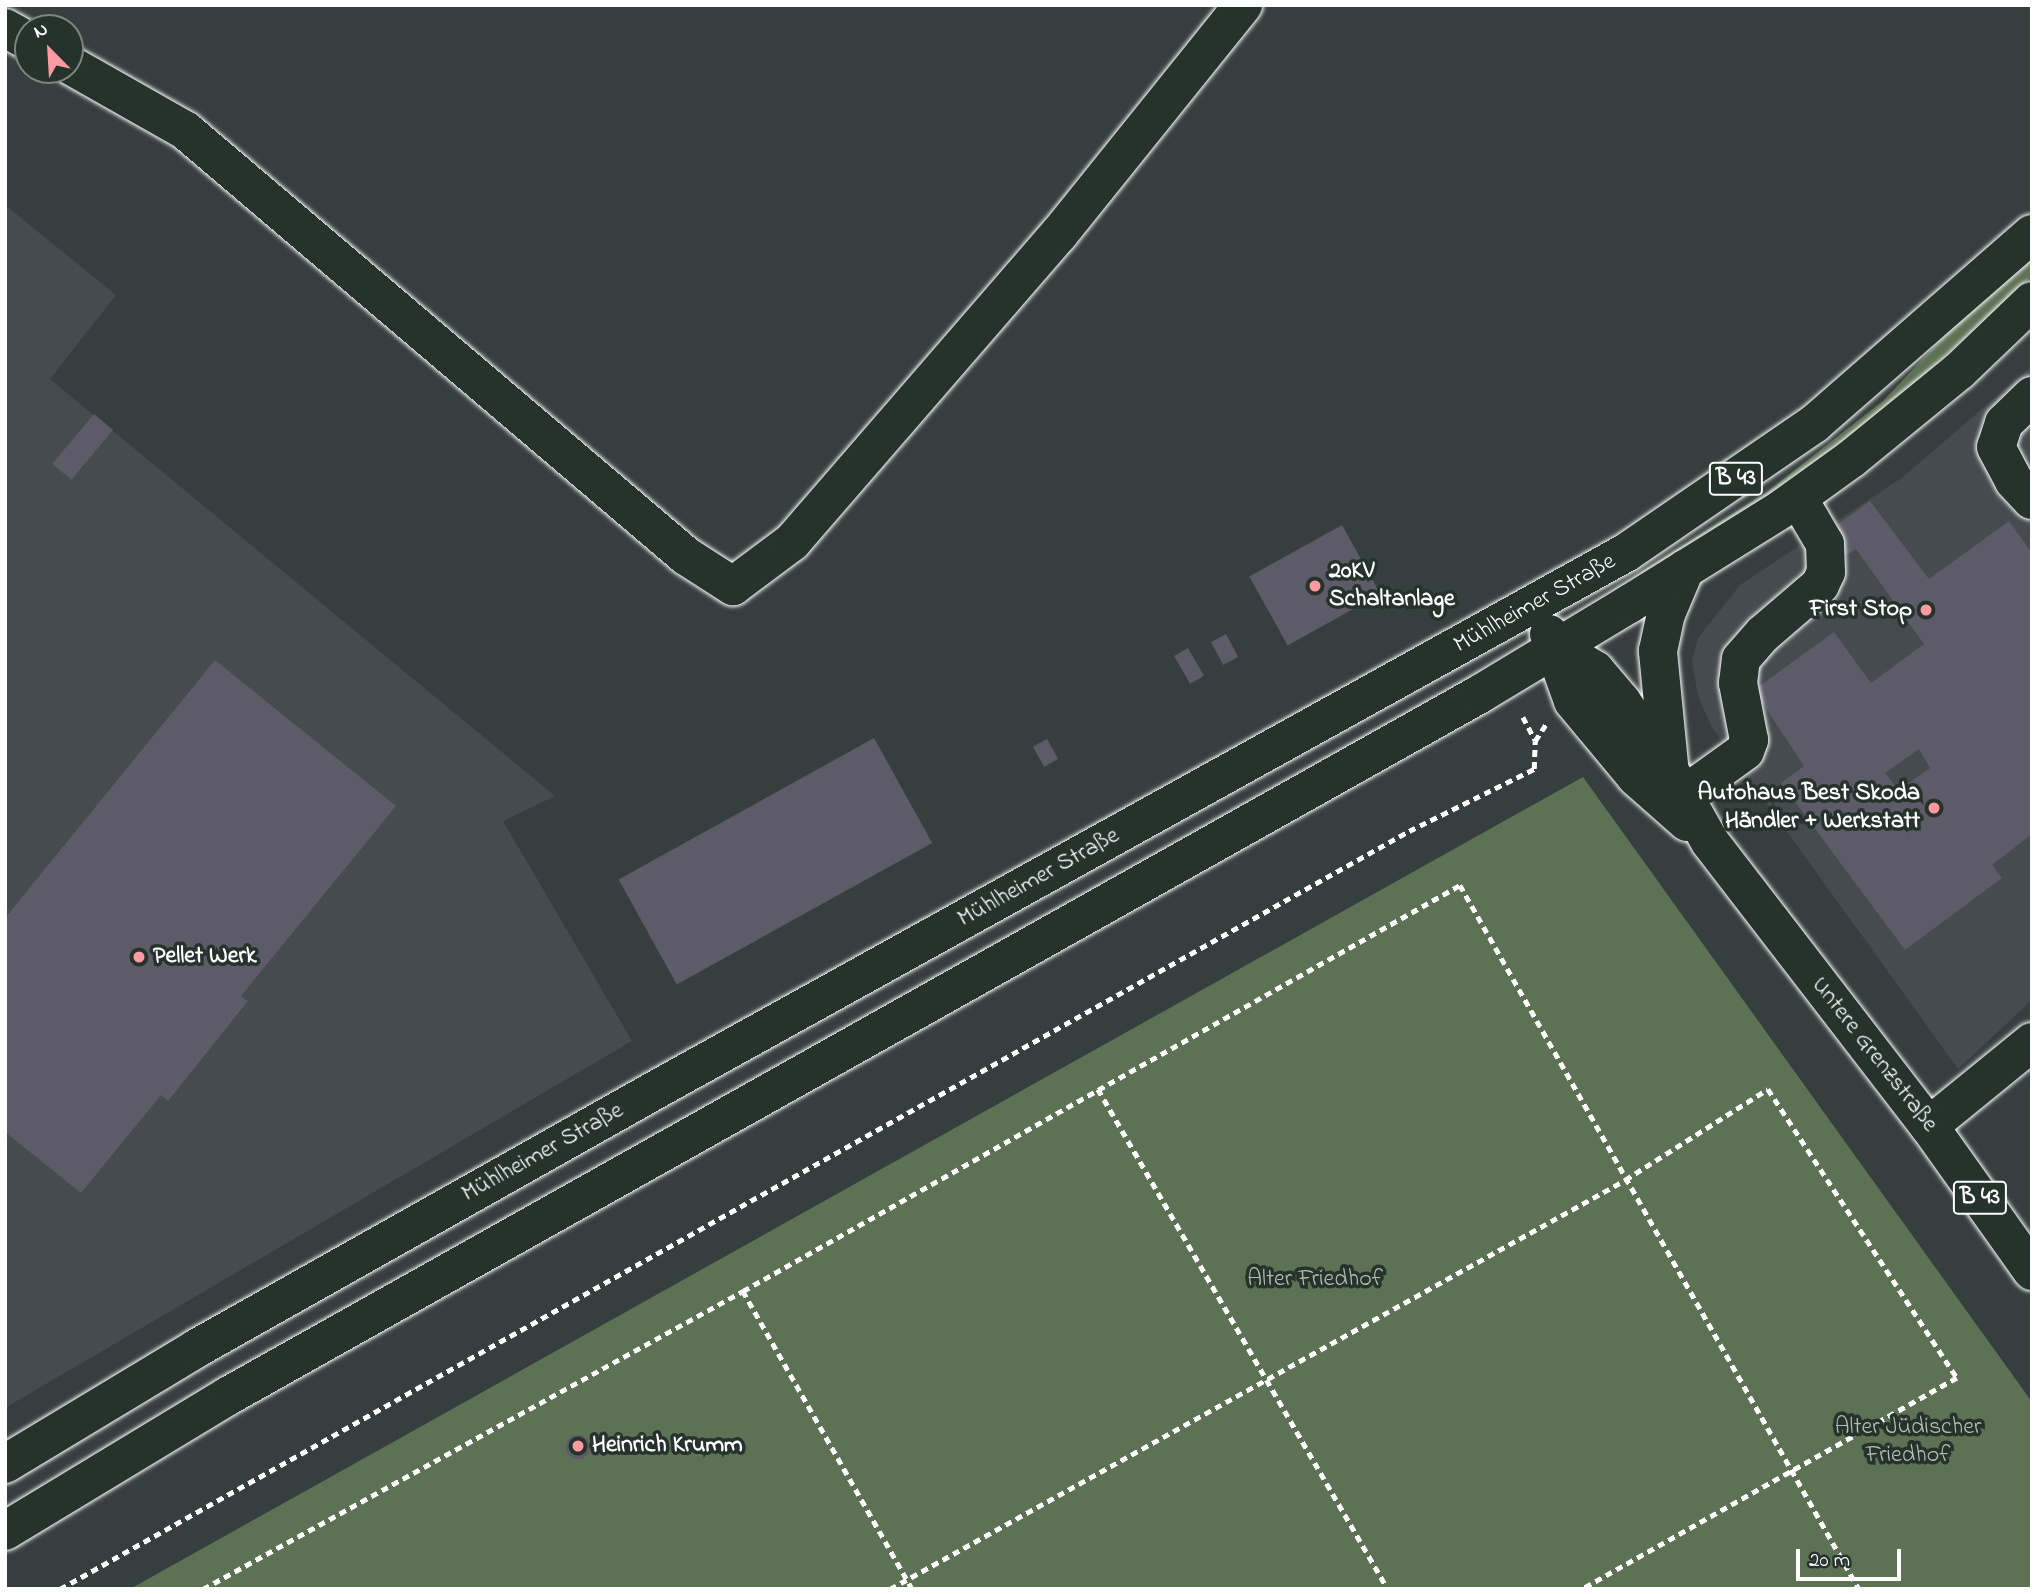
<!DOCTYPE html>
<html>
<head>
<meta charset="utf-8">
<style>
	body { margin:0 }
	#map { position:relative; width:2037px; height:1594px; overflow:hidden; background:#363f3e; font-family:"Indie Flower",sans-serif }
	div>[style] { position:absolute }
	.built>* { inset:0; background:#454b4e }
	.green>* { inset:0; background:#5d7154 }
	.building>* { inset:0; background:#5c5b67; transform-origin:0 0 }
	.round { border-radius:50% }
	.path>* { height:4.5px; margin-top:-2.25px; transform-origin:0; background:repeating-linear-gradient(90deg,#fff 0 7px,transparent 0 12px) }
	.roads { filter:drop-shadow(0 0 2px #fff) drop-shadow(0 0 2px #fff) }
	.minor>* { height:38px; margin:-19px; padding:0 19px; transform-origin:19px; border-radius:19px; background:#26332d }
	.major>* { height:38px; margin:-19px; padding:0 19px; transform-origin:19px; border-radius:19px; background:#26332d }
	.dots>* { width:19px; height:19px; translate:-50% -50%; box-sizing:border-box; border:4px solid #26332d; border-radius:50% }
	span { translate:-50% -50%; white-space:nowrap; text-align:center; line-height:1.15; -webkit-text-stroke:7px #26332d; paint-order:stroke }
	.shield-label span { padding:2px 5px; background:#26332d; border:2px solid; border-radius:5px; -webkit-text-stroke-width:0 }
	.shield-label { font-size:23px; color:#fff; font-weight:700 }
	.poi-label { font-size:24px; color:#fff; font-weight:700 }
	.left { translate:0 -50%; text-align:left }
	.right { translate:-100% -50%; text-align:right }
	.street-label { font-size:24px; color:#fff }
	.park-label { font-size:24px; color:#b6bfb2 }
	.frame { position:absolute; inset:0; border:7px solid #fff; pointer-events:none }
	.north { position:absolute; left:14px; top:14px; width:70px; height:70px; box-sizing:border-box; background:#26332d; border:2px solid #7d8581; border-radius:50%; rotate:336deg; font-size:19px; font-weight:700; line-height:28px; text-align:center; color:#fff }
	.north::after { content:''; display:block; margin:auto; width:24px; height:32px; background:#ff9aa2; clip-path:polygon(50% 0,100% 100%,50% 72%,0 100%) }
	.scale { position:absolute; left:1796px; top:1549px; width:105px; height:32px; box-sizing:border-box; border:4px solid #fff; border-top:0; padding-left:9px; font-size:21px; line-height:24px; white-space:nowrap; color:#fff; -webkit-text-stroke:5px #26332d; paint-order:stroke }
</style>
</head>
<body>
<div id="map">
	<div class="built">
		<div style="clip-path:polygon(5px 205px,116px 295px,50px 379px,555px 796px,503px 821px,632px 1041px,5px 1408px)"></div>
		<div style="clip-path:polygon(2032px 366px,2032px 1000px,1958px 1069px,1711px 726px,1698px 696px,1692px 661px,1698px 638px,1740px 585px,1903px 477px)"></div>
	</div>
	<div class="green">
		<div style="clip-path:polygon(2032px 259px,2032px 276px,1897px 400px,1773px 493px,1646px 578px,1641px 572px,1767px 492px,1884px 400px,1952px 328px)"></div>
		<div style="clip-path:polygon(1583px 777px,2032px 1402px,2032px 1589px,130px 1589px)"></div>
	</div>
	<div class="building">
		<div style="left:94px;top:414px;width:25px;height:65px;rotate:40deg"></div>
		<div style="clip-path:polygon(evenodd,1870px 501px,1929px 579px,2009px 521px,2032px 553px,2032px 834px,1992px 865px,2002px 878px,1905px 950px,1781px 783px,1804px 766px,1754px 690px,1834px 632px,1871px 683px,1924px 644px,1856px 549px,1846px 555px,1828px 531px,1870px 501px,1919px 749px,1930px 768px,1899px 790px,1885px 773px,1919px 749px)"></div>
		<div style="left:1342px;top:525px;width:79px;height:106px;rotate:61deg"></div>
		<div style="left:1226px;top:634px;width:26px;height:17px;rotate:62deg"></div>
		<div style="left:1188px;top:648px;width:32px;height:16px;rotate:60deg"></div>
		<div style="clip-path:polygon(215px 660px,396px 806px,241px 996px,248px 1001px,168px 1101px,161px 1095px,81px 1193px,5px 1132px,5px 918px)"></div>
		<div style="left:874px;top:738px;width:120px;height:292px;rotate:61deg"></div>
		<div style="left:1047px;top:739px;width:23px;height:16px;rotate:61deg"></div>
		<div class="round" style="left:566px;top:1435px;width:24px;height:24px"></div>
	</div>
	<div class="path">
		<div style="left:1523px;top:717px;width:26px;rotate:62deg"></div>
		<div style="left:1098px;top:1089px;width:578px;rotate:59.89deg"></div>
		<div style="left:743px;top:1291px;width:343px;rotate:60.4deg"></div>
		<div style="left:60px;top:1589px;width:1547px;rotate:-29.33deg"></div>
		<div style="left:1409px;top:831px;width:140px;rotate:-26.4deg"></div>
		<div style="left:1534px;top:769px;width:28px;rotate:-88deg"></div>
		<div style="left:1535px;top:741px;width:20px;rotate:-57deg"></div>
		<div style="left:203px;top:1589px;width:617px;rotate:-28.89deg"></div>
		<div style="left:743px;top:1291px;width:824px;rotate:-29.52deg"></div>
		<div style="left:1460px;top:885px;width:809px;rotate:60.46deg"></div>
		<div style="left:890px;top:1589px;width:841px;rotate:-29.09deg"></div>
		<div style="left:1625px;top:1180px;width:169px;rotate:-32.5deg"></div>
		<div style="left:1768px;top:1089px;width:345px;rotate:56.8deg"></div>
		<div style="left:1957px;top:1378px;width:430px;rotate:150.6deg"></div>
	</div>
	<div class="roads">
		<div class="minor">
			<div style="left:5px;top:28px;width:26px;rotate:29deg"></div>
			<div style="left:70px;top:65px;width:133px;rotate:29.6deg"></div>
			<div style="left:186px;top:131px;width:656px;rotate:40.36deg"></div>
			<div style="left:686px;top:556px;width:56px;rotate:32.6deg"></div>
			<div style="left:733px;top:586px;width:74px;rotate:-36.7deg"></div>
			<div style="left:792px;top:542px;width:408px;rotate:-49.1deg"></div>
			<div style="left:1059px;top:234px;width:294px;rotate:-51.2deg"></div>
			<div style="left:2032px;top:396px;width:39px;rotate:136deg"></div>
			<div style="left:2004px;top:423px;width:25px;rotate:108deg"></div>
			<div style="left:1996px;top:447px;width:38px;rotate:62deg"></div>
			<div style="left:2014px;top:481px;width:26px;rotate:47deg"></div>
			<div style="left:1684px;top:795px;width:75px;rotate:-35.8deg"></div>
			<div style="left:1745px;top:751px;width:12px;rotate:-70deg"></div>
			<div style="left:1749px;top:740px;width:58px;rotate:-100.9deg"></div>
			<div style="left:1738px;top:683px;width:24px;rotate:-83deg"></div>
			<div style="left:1741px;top:659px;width:33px;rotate:-49deg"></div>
			<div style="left:1763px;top:634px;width:75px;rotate:-40.7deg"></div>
			<div style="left:1820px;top:585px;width:14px;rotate:-65deg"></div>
			<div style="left:1826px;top:572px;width:28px;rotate:-92deg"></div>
			<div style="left:1825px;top:544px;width:53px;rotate:-120.4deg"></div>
			<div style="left:1929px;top:1126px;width:133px;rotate:-39.2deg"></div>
		</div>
		<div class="major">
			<div style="left:1549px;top:634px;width:71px;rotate:70.3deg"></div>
			<div style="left:1573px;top:701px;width:99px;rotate:50.3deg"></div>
			<div style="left:1636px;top:777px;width:68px;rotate:41.4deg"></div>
			<div style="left:1555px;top:646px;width:47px;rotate:31deg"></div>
			<div style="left:1595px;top:670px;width:42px;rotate:49.8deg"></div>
			<div style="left:1622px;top:702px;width:84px;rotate:55.2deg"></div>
			<div style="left:1670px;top:771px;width:81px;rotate:60.6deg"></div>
			<div style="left:1710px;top:842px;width:359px;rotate:52.4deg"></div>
			<div style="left:1929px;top:1126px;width:178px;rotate:54.6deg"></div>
			<div style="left:1669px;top:764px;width:114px;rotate:-95.6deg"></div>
			<div style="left:1658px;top:651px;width:38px;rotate:-78deg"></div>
			<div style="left:1666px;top:614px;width:49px;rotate:-67.1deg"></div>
			<div style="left:5px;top:1464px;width:224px;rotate:-31.1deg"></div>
			<div style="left:197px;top:1348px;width:530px;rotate:-29.37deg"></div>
			<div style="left:659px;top:1088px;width:1106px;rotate:-28.97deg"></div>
			<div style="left:1627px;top:552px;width:227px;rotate:-34.4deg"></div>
			<div style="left:1814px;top:424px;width:289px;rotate:-41.1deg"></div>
			<div style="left:5px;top:1531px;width:261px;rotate:-31.2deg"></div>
			<div style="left:228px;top:1396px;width:1435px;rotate:-29.28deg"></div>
			<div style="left:1480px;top:694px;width:174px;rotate:-31.1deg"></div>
			<div style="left:1629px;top:604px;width:181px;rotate:-31.9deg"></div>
			<div style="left:1783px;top:508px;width:84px;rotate:-35.8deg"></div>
			<div style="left:1851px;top:459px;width:139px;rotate:-39.2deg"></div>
			<div style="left:1959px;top:371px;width:101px;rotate:-43.8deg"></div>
		</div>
	</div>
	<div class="dots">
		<div style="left:1315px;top:586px;background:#ff9aa2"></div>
		<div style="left:1926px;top:610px;background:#ff9aa2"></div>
		<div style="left:1934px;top:808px;background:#ff9aa2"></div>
		<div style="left:139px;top:957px;background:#ff9aa2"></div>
		<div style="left:578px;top:1446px;background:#ff9aa2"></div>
	</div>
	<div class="shield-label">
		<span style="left:1736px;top:479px">B 43</span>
		<span style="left:1980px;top:1198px">B 43</span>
	</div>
	<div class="poi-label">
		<span class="left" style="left:1329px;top:586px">20KV<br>Schaltanlage</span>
		<span class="right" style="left:1912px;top:610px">First Stop</span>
		<span class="right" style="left:1920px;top:808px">Autohaus Best Skoda<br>Händler + Werkstatt</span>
		<span class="left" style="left:153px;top:957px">Pellet Werk</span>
		<span class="left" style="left:592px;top:1446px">Heinrich Krumm</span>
	</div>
	<div class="street-label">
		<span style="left:1535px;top:604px;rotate:-29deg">Mühlheimer Straße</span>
		<span style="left:1039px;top:878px;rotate:-29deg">Mühlheimer Straße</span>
		<span style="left:1874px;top:1055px;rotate:52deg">Untere Grenzstraße</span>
		<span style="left:543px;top:1153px;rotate:-29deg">Mühlheimer Straße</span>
	</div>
	<div class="park-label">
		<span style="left:1315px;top:1280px">Alter Friedhof</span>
		<span style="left:1908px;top:1442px">Alter Jüdischer<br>Friedhof</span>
	</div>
	<div class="frame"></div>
	<div class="north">N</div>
	<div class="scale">20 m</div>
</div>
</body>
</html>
